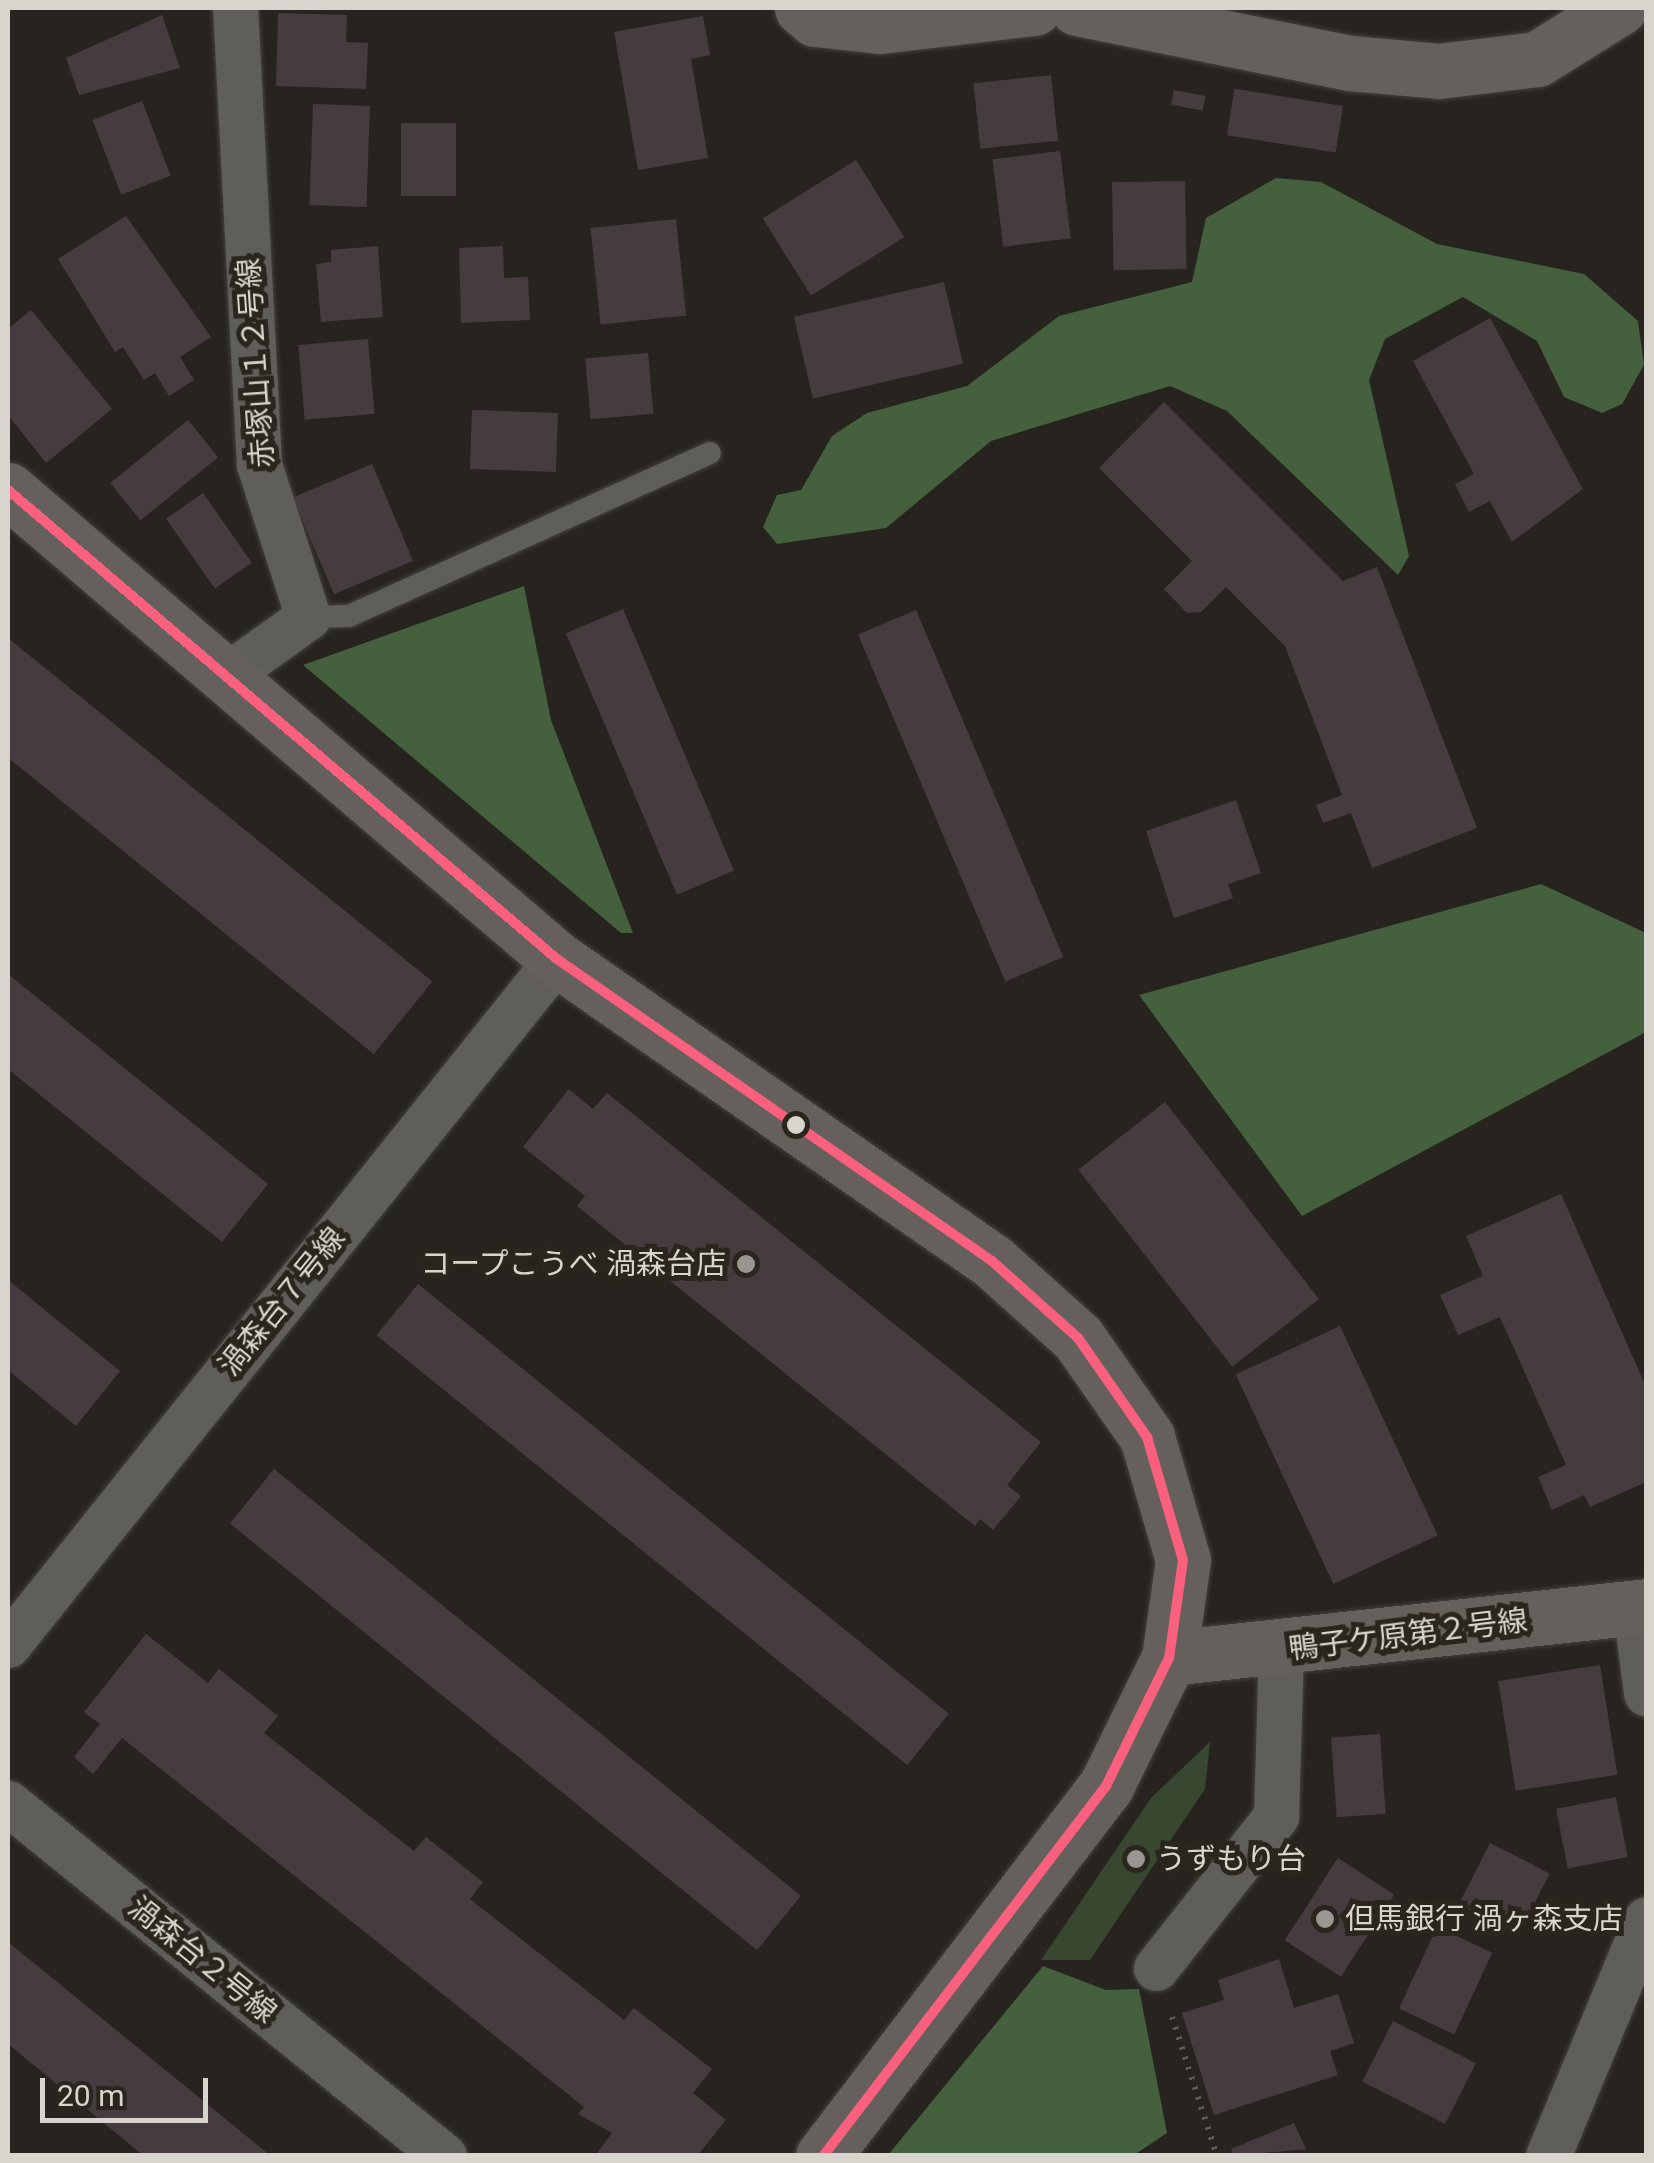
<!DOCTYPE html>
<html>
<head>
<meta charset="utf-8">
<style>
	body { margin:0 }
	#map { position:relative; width:1654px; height:2163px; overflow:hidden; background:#272420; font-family:Roboto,"Noto Sans JP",sans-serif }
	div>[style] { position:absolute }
	.green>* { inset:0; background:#374730 }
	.forest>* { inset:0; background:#44603c }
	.building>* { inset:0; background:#463c3f; transform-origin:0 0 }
	.path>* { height:6px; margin-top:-3px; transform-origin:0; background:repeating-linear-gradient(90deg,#5e5c5a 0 2.5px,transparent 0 10.5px) }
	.roads { filter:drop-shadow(0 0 2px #44413d) drop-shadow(0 0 2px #44413d) }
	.lane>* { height:22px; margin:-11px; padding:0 11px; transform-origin:11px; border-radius:11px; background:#605e5a }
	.street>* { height:45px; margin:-22.5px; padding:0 22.5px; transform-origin:22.5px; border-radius:22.5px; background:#605e5a }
	.secondary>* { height:55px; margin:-27.5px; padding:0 27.5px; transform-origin:27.5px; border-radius:27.5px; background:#66605d }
	.bus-1>* { height:10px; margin:-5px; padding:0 5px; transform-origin:5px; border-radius:5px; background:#f8607d }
	.dots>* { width:28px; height:28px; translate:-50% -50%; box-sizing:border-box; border:5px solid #2a251d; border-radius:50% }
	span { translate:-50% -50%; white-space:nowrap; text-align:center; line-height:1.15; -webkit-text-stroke:10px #2a251d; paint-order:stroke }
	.street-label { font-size:30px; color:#d8d5cf }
	.poi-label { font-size:30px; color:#d8d5cf }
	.right { translate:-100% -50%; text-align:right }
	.left { translate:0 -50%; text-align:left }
	.frame { position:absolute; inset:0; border:10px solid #d8d5cf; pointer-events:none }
	.scale { position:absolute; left:40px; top:2078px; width:168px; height:45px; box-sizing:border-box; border:5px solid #d8d5cf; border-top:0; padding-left:12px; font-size:30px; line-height:35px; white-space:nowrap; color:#d8d5cf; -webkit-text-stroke:8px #2a251d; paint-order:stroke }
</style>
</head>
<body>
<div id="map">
	<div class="green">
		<div style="clip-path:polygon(1210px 1742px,1205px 1789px,1090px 1960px,1041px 1960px,1151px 1798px)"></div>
	</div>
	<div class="forest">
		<div style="clip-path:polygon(1276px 178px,1321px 182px,1437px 244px,1584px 274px,1638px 321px,1644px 365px,1622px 404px,1602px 413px,1564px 397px,1537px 341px,1463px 297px,1385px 339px,1369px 380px,1409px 556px,1398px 575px,1227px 411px,1170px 386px,991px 441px,886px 528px,777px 544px,763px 527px,777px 495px,801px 490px,832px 436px,867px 413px,967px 386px,1059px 316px,1192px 282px,1206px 218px)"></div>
		<div style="clip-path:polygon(524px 586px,551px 720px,633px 933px,621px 933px,303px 665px)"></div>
		<div style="clip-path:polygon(1541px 884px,1646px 933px,1646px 1032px,1302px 1216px,1139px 995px)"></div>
		<div style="clip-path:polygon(1043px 1966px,1106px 1990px,1139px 1989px,1167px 2133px,1134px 2155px,888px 2155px)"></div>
	</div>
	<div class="building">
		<div style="clip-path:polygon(278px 13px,347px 15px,346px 42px,368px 43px,366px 89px,276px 86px)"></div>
		<div style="clip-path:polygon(162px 15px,180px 68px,79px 95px,66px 58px)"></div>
		<div style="clip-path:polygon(703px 16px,710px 55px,691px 59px,708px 158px,638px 170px,614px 32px)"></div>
		<div style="left:1051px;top:75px;width:66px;height:78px;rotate:84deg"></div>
		<div style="left:1174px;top:90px;width:32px;height:15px;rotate:11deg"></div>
		<div style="left:142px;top:101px;width:80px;height:53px;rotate:69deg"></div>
		<div style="left:313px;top:104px;width:57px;height:101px;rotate:2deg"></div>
		<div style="left:1343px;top:106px;width:47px;height:110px;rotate:99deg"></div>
		<div style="left:401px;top:123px;width:55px;height:73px"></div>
		<div style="left:1060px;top:151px;width:88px;height:68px;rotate:83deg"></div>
		<div style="left:856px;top:160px;width:91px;height:110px;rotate:58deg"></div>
		<div style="left:1185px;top:181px;width:88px;height:73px;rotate:89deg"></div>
		<div style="clip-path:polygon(126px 216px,211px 337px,180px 357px,194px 380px,169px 396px,155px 373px,144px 380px,123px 347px,115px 352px,58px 259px)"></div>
		<div style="left:676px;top:219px;width:97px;height:86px;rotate:84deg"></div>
		<div style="clip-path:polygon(378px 246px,383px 317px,321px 322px,316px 264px,331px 262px,331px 250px)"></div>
		<div style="clip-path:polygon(503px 246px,504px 278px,528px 277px,530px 320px,461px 323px,459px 248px)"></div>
		<div style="left:944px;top:282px;width:84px;height:154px;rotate:77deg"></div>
		<div style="clip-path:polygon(31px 310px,112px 409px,46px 463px,8px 415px,8px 329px)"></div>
		<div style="clip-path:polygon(1490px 318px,1583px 489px,1512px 542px,1490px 501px,1469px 512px,1455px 484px,1474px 474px,1413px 361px)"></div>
		<div style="left:368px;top:339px;width:75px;height:70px;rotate:85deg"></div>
		<div style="left:648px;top:353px;width:61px;height:63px;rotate:85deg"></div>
		<div style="clip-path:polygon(1164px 402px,1343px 581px,1377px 567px,1477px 828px,1372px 868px,1351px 813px,1323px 823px,1316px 805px,1342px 795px,1285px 646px,1226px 587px,1201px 612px,1187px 613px,1164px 589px,1192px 561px,1099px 468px)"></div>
		<div style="left:472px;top:410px;width:86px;height:59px;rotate:2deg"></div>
		<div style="left:188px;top:420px;width:48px;height:100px;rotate:51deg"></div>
		<div style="left:372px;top:464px;width:105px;height:86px;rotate:67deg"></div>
		<div style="left:203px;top:493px;width:85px;height:45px;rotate:55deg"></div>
		<div style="left:623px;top:609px;width:284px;height:62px;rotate:67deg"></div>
		<div style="left:916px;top:610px;width:377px;height:63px;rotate:67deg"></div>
		<div style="left:8px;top:638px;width:546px;height:93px;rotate:39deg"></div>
		<div style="clip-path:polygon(1236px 800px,1261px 873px,1228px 884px,1233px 898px,1174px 918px,1146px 831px)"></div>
		<div style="clip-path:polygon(8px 974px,268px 1184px,222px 1242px,8px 1069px)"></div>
		<div style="clip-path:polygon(569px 1089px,593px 1109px,607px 1093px,1041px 1442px,1007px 1485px,1021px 1496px,993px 1530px,980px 1519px,975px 1526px,577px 1206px,585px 1196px,523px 1147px)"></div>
		<div style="left:1165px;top:1102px;width:250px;height:110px;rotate:52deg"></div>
		<div style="clip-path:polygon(1561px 1194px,1646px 1387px,1646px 1482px,1590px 1507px,1584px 1495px,1552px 1510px,1538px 1477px,1566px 1465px,1500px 1317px,1458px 1335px,1440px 1295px,1483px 1276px,1466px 1236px)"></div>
		<div style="clip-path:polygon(8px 1280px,120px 1371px,76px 1426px,8px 1370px)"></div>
		<div style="left:418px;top:1284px;width:683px;height:66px;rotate:39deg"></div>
		<div style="left:1340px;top:1326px;width:231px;height:115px;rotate:65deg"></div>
		<div style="left:274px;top:1469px;width:678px;height:70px;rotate:39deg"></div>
		<div style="clip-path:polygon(146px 1634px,208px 1683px,219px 1669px,278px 1716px,264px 1733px,414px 1851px,426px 1837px,483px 1882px,470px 1899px,624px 2020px,634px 2008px,712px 2069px,693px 2093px,726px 2120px,697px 2156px,595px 2156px,612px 2133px,578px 2114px,584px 2107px,122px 1738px,93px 1774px,74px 1757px,100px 1724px,84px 1712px)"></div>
		<div style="left:1600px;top:1665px;width:111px;height:103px;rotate:81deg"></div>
		<div style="left:1380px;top:1734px;width:80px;height:49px;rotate:86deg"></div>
		<div style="left:1616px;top:1797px;width:61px;height:61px;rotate:79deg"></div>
		<div style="left:1490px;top:1843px;width:67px;height:69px;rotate:27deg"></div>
		<div style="left:1338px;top:1858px;width:67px;height:98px;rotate:33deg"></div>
		<div style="left:1437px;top:1927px;width:61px;height:90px;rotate:25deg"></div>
		<div style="clip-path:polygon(8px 1942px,271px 2156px,144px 2156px,8px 2044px)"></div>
		<div style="clip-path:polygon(1279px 1959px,1294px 2008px,1338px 1994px,1354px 2043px,1330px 2051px,1338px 2075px,1214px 2115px,1182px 2013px,1224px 2000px,1218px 1980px)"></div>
		<div style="left:1393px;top:2021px;width:93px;height:68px;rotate:27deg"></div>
		<div style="clip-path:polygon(1294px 2123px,1306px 2149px,1234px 2156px,1231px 2149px)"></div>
	</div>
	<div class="path">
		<div style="left:1172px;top:2017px;width:146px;rotate:72.1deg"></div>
	</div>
	<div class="roads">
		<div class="lane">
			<div style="left:308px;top:617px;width:41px;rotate:-1.4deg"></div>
			<div style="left:349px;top:616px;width:396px;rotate:-24.3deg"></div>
		</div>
		<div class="street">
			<div style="left:230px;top:673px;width:96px;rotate:-35.7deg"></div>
			<div style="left:308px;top:617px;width:161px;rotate:-107.8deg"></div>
			<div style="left:259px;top:464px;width:457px;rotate:-93deg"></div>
			<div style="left:1635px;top:1607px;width:87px;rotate:82.7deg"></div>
			<div style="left:8px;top:1645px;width:879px;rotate:-51.33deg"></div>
			<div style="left:8px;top:1803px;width:561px;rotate:38.99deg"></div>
			<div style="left:1156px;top:1968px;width:194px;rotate:-51.7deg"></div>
			<div style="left:1276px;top:1816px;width:164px;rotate:-88.3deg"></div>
			<div style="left:1548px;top:2156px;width:256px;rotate:-67.5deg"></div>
		</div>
		<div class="secondary">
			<div style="left:802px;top:8px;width:17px;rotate:40deg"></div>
			<div style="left:815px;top:19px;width:65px;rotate:6.1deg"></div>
			<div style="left:880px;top:26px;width:155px;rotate:-6.7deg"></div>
			<div style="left:1077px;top:8px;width:278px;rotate:11.4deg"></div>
			<div style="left:1350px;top:63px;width:89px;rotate:5.1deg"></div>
			<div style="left:1439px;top:71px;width:99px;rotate:-7deg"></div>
			<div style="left:1537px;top:59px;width:97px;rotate:-31.9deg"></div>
			<div style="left:8px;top:490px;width:722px;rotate:40.51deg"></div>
			<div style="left:557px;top:959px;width:530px;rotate:34.77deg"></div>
			<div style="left:992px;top:1261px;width:115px;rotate:41.8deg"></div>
			<div style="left:1078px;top:1338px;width:121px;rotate:55.1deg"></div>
			<div style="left:1147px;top:1437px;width:128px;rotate:73.7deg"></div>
			<div style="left:1183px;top:1560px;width:99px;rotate:98.1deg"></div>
			<div style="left:1169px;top:1658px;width:143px;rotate:116.2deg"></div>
			<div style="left:1106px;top:1786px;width:466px;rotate:127.4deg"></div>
			<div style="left:1169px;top:1658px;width:480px;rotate:-6.2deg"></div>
		</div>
	</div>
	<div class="bus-1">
		<div style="left:8px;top:490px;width:722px;rotate:40.51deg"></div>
		<div style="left:557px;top:959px;width:530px;rotate:34.77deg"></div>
		<div style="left:992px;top:1261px;width:115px;rotate:41.8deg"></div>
		<div style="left:1078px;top:1338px;width:121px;rotate:55.1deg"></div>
		<div style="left:1147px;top:1437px;width:128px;rotate:73.7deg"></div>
		<div style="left:1183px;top:1560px;width:99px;rotate:98.1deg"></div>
		<div style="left:1169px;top:1658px;width:143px;rotate:116.2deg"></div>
		<div style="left:1106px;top:1786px;width:466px;rotate:127.4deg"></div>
	</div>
	<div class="dots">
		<div style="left:796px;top:1125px;background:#d8d5cf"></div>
		<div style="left:746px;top:1264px;background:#9a9792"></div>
		<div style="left:1136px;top:1859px;background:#9a9792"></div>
		<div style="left:1325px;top:1919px;background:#9a9792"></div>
	</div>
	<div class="street-label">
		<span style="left:256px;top:363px;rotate:-94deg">赤塚山１２号線</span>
		<span style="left:282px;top:1302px;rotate:-51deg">渦森台７号線</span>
		<span style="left:1408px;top:1635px;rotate:-7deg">鴨子ケ原第２号線</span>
		<span style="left:202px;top:1960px;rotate:39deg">渦森台２号線</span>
	</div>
	<div class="poi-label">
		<span class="right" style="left:726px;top:1264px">コープこうべ 渦森台店</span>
		<span class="left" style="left:1156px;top:1859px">うずもり台</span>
		<span class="left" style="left:1345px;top:1919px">但馬銀行 渦ヶ森支店</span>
	</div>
	<div class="frame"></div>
	<div class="scale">20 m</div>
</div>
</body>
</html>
